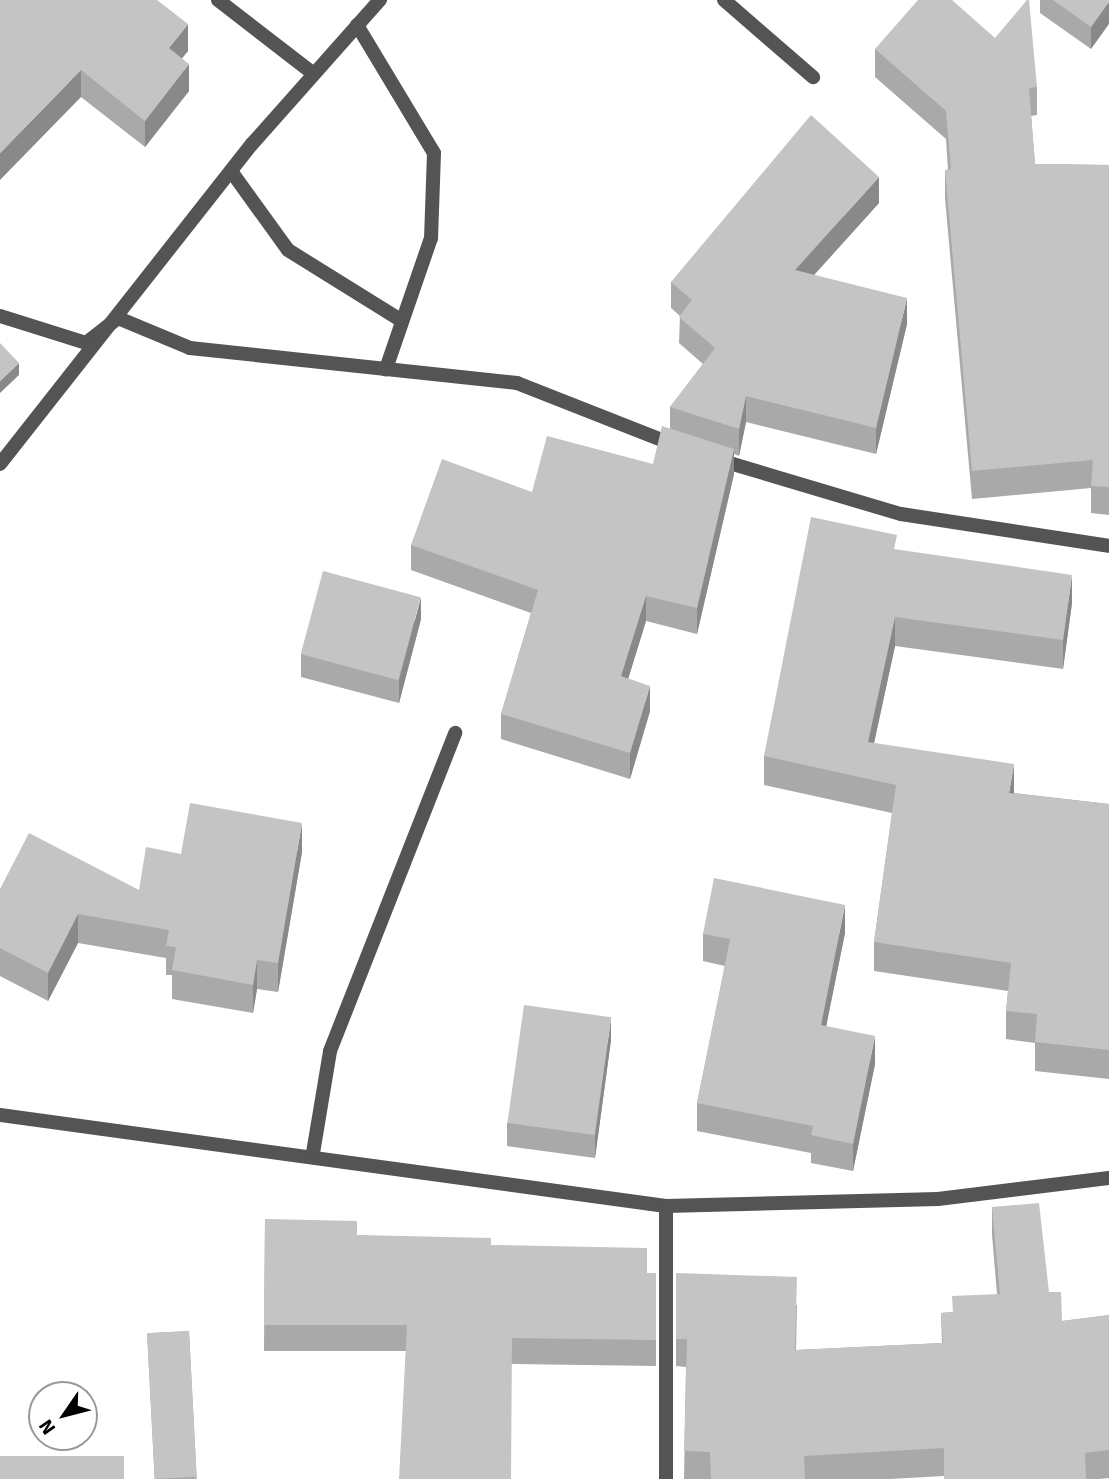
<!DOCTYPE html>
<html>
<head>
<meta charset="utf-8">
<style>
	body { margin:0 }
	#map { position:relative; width:1109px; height:1479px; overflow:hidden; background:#fff; font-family:Signika,sans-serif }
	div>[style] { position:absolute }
	.street>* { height:14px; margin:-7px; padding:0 7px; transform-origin:7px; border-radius:7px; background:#545454 }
	.wall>* { inset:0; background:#a9a9a9; transform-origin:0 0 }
	.shaded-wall>* { inset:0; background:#898989 }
	.building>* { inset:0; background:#c4c4c4; transform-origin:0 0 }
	span { translate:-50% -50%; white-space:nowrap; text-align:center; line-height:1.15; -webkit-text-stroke:5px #fff; paint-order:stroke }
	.north { position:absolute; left:28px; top:1381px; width:70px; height:70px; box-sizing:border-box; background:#fff; border:2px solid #999; border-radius:50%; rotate:235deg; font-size:19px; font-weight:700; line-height:28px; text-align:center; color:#000 }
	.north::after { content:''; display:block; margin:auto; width:24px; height:32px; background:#000; clip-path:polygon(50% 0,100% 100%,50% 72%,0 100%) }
</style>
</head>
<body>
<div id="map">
	<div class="street">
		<div style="left:218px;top:0;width:118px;rotate:37.7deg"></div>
		<div style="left:724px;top:0;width:118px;rotate:40.9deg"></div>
		<div style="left:357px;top:25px;width:149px;rotate:59deg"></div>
		<div style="left:434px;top:153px;width:85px;rotate:92deg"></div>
		<div style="left:431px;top:238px;width:139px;rotate:109deg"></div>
		<div style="left:231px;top:171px;width:97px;rotate:54.2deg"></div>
		<div style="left:288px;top:250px;width:134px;rotate:31.9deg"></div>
		<div style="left:0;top:316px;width:90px;rotate:17.4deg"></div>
		<div style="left:86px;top:343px;width:41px;rotate:-38deg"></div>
		<div style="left:118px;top:318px;width:78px;rotate:22.6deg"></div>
		<div style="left:190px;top:348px;width:329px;rotate:6.1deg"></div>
		<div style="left:517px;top:383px;width:172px;rotate:21.5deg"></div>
		<div style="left:716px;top:459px;width:193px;rotate:16.6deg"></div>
		<div style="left:901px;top:514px;width:210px;rotate:8.7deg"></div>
		<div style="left:0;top:464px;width:407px;rotate:-51.8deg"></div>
		<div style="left:252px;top:144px;width:193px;rotate:-48.4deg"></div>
		<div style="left:0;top:1115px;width:672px;rotate:7.78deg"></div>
		<div style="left:666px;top:1206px;width:272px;rotate:-1.5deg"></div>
		<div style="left:938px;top:1199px;width:172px;rotate:-7deg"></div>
		<div style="left:313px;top:1153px;width:103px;rotate:-80.5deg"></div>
		<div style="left:330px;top:1051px;width:342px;rotate:-68.5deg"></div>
		<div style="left:666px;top:1206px;width:273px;rotate:90deg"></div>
	</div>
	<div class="wall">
		<div style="clip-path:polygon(0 0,188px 51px,182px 58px,189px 91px,145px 147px,81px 97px)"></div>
		<div style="clip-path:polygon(1040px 0,1109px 0,1091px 49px,1040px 13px)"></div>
		<div style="clip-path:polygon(875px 49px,1037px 87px,1037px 115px,1031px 116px,1035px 164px,1109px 165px,1109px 515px,1091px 513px,1091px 488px,972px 499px,945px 198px,945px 170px,948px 170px,946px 139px,875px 77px)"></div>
		<div style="clip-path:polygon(879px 203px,814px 275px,907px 324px,876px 454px,746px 422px,739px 456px,734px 454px,734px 474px,697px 634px,646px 621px,628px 679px,650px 711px,630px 779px,501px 739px,501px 714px,531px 613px,411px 570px,411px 545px,532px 492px,653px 464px,670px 428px,670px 407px,703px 364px,679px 343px,680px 316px,671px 308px,671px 282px)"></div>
		<div style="clip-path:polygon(897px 550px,1072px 603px,1063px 669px,895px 646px,874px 743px,1013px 793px,1109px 804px,1109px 1079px,1035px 1071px,1035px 1043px,1006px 1039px,1006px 1011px,1008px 991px,874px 971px,874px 942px,892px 813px,764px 785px,764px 756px)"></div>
		<div style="clip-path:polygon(421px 619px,399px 703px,301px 677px,301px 654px)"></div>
		<div style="clip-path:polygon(302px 852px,278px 992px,257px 989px,253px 1013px,172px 999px,172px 975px,166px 975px,166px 958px,78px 943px,48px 1001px,0 976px,0 889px,139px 890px,181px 854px)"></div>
		<div style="clip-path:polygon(845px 933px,826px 1026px,875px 1064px,853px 1171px,811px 1163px,811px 1153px,697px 1131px,697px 1103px,725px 966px,703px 961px,703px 934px)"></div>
		<div style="clip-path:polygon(611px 1040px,595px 1158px,507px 1146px,507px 1123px)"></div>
		<div style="clip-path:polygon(992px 1207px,1049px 1292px,1062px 1321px,1109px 1315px,1109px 1478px,1099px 1479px,944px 1479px,944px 1476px,890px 1479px,684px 1479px,686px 1367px,676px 1366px,676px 1273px,797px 1305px,796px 1350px,942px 1343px,941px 1313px,952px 1312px,997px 1294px,992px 1235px)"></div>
		<div style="clip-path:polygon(265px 1219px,357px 1235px,491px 1245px,647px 1273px,656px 1273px,656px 1366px,512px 1364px,406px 1351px,264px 1351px)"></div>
		<div style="left:189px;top:1331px;width:148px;height:42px;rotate:87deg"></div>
	</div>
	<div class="shaded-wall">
		<div style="clip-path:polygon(1109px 2px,1109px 24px,1091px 49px,1091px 27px)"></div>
		<div style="clip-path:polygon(188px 24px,188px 51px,169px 74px,169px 48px)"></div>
		<div style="clip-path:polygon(189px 64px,189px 91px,145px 147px,145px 121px)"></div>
		<div style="clip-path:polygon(81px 70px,81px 97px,0 180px,0 153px)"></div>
		<div style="clip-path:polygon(879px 177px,879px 203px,795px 296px,795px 270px)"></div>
		<div style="clip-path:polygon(907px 298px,907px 324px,876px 454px,876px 428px)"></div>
		<div style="clip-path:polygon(19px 363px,19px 375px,0 393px,0 381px)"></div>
		<div style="clip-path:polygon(746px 396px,746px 422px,739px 456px,739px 429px)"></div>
		<div style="clip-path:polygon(734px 449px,734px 474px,697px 634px,697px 608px)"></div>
		<div style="clip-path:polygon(1072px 575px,1072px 603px,1063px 669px,1063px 640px)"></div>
		<div style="clip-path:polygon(646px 596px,646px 621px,621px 702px,621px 676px)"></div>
		<div style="clip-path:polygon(421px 597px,421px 619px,399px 703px,399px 680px)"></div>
		<div style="clip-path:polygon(895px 617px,895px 646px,868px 771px,868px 742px)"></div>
		<div style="clip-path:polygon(650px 686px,650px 711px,630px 779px,630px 753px)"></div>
		<div style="clip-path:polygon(1014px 764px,1014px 793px,1009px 822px,1009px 793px)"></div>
		<div style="clip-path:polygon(302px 823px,302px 852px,278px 992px,278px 963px)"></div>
		<div style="clip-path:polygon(845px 905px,845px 933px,821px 1052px,821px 1025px)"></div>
		<div style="clip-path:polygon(78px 914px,78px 943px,48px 1001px,48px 973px)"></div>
		<div style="clip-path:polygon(257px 960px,257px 989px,253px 1013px,253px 985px)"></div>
		<div style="clip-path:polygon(611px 1018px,611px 1040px,595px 1158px,595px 1136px)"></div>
		<div style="clip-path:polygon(875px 1036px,875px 1064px,853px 1171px,853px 1144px)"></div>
	</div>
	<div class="building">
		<div style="clip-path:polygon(0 0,157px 0,188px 24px,169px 48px,189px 64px,145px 121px,81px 70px,0 153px)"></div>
		<div style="clip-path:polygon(918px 0,952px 0,995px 38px,1027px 0,1029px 0,1037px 87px,1029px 88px,1035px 164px,1109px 165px,1109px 487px,1091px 486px,1093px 460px,972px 471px,945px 170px,951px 169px,946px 111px,875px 49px)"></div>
		<div style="clip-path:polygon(1053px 0,1109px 0,1109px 2px,1091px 27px)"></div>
		<div style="clip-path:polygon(811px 115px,879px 177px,795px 270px,907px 298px,876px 428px,746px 396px,739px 429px,670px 407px,715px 348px,679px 317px,692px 300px,671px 282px)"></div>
		<div style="clip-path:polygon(0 343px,19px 363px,0 381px)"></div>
		<div style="clip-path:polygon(662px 426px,734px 449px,697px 608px,646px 596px,621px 676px,650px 686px,630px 753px,501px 714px,538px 590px,411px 545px,442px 459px,532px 492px,547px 436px,653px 464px)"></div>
		<div style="clip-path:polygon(811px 517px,897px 535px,894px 549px,1072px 575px,1063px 640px,895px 617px,868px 742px,1014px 764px,1009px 793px,1109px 804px,1109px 1050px,1035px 1042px,1037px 1014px,1006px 1011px,1011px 963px,874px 942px,896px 785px,764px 756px)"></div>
		<div style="left:323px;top:571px;width:101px;height:86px;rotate:15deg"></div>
		<div style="clip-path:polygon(190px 803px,302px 823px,278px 963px,257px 960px,253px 985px,172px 970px,176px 947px,166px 946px,169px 930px,78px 914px,48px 973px,0 948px,0 889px,29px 833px,139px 890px,146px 847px,181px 854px)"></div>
		<div style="clip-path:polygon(714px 878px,845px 905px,821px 1025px,875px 1036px,853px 1144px,811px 1135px,813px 1126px,697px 1103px,730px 939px,703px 934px)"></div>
		<div style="left:524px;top:1005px;width:88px;height:119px;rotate:8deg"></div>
		<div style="clip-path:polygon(1039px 1203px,1049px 1292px,1061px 1292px,1062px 1321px,1109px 1315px,1109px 1450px,1085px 1453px,1086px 1479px,944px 1479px,944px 1448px,804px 1456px,805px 1479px,711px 1479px,710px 1452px,684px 1451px,687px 1339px,676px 1339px,676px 1273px,797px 1277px,795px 1350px,943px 1343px,941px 1313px,953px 1312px,952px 1296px,1000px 1294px,992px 1207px)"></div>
		<div style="clip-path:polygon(265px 1219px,357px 1221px,357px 1235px,491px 1238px,491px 1245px,647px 1248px,647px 1273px,656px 1273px,656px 1340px,512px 1338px,511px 1479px,399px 1479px,407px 1325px,264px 1325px)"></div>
		<div style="left:189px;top:1331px;width:146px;height:42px;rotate:87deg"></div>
		<div style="left:0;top:1456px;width:124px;height:23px"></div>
	</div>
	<div class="north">N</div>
</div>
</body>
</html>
